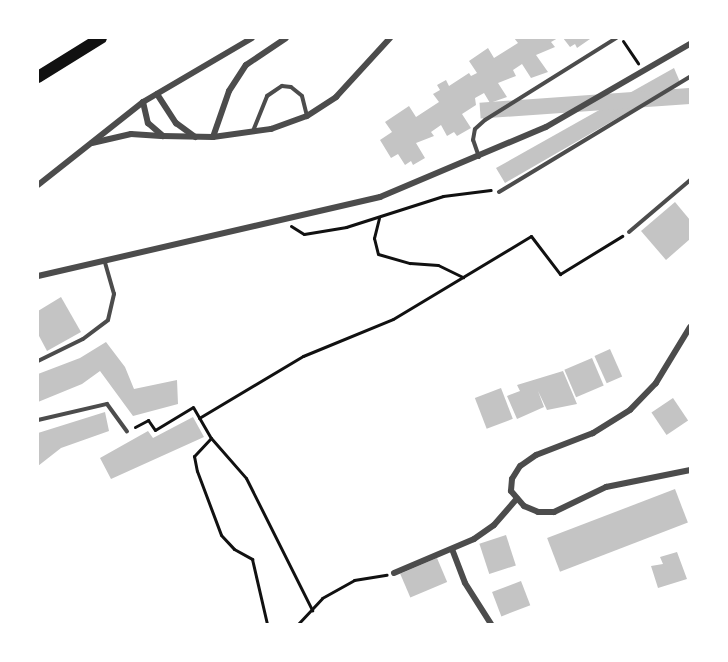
<!DOCTYPE html>
<html>
<head>
<meta charset="utf-8">
<style>
	body { margin:0 }
	#map { position:relative; width:728px; height:662px; overflow:hidden; background:#fff; font-family:Roboto,sans-serif }
	div>[style] { position:absolute }
	.building>* { inset:0; background:#c4c4c4; transform-origin:0 0 }
	.path>* { height:3px; margin:-1.5px; padding:0 1.5px; transform-origin:1.5px; border-radius:1.5px; background:#111 }
	.service>* { height:4px; margin:-2px; padding:0 2px; transform-origin:2px; border-radius:2px; background:#4c4c4c }
	.minor>* { height:6px; margin:-3px; padding:0 3px; transform-origin:3px; border-radius:3px; background:#4c4c4c }
	.secondary>* { height:12px; margin:-6px; padding:0 6px; transform-origin:6px; border-radius:6px; background:#111 }
	span { translate:-50% -50%; white-space:nowrap; text-align:center; line-height:1.15; -webkit-text-stroke:4.5px #fff; paint-order:stroke }
	.frame { position:absolute; inset:0; border:39px solid #fff; pointer-events:none }
</style>
</head>
<body>
<div id="map">
	<div class="building">
		<div style="clip-path:polygon(514px 38px,558px 38px,551px 42px,555px 47px,536px 55px,548px 72px,531px 78px,522px 64px,513px 70px,516px 76px,498px 83px,507px 97px,490px 103px,484px 93px,475px 98px,476px 105px,462px 114px,471px 128px,457px 136px,454px 132px,447px 136px,441px 125px,431px 132px,434px 136px,416px 143px,425px 158px,413px 165px,411px 161px,405px 165px,398px 154px,391px 158px,380px 140px,392px 132px,385px 122px,409px 106px,416px 117px,439px 102px,433px 94px,440px 90px,437px 85px,446px 80px,449px 86px,469px 73px,471px 76px,477px 73px,469px 61px,488px 48px,494px 58px,518px 43px)"></div>
		<div style="clip-path:polygon(563px 38px,589px 38px,590px 39px,577px 48px,575px 44px,570px 47px)"></div>
		<div style="clip-path:polygon(674px 68px,680px 82px,505px 183px,496px 168px)"></div>
		<div style="left:689px;top:88px;width:16px;height:210px;rotate:86deg"></div>
		<div style="clip-path:polygon(675px 202px,690px 220px,690px 239px,666px 260px,641px 231px)"></div>
		<div style="clip-path:polygon(61px 297px,81px 332px,47px 351px,38px 334px,38px 311px)"></div>
		<div style="clip-path:polygon(106px 342px,125px 367px,134px 389px,177px 380px,178px 404px,133px 416px,100px 371px,82px 384px,38px 402px,38px 374px,80px 358px)"></div>
		<div style="left:610px;top:349px;width:30px;height:17px;rotate:66deg"></div>
		<div style="left:592px;top:358px;width:30px;height:30px;rotate:67deg"></div>
		<div style="clip-path:polygon(563px 371px,577px 404px,547px 410px,538px 391px,544px 407px,517px 419px,507px 396px,520px 391px,517px 385px)"></div>
		<div style="left:501px;top:388px;width:33px;height:28px;rotate:69deg"></div>
		<div style="left:673px;top:398px;width:27px;height:26px;rotate:56deg"></div>
		<div style="clip-path:polygon(105px 412px,109px 431px,61px 448px,38px 466px,38px 433px)"></div>
		<div style="clip-path:polygon(193px 417px,204px 437px,111px 479px,100px 458px,148px 431px,153px 438px)"></div>
		<div style="left:675px;top:489px;width:36px;height:137px;rotate:69deg"></div>
		<div style="left:506px;top:535px;width:32px;height:28px;rotate:72deg"></div>
		<div style="clip-path:polygon(677px 552px,687px 579px,658px 588px,651px 566px,663px 564px,660px 557px)"></div>
		<div style="left:437px;top:558px;width:26px;height:40px;rotate:67deg"></div>
		<div style="left:521px;top:581px;width:26px;height:31px;rotate:69deg"></div>
	</div>
	<div class="path">
		<div style="left:623px;top:41px;width:27px;rotate:56deg"></div>
		<div style="left:379px;top:218px;width:21px;rotate:104deg"></div>
		<div style="left:374px;top:238px;width:16px;rotate:76deg"></div>
		<div style="left:378px;top:254px;width:33px;rotate:16deg"></div>
		<div style="left:410px;top:263px;width:28px;rotate:4deg"></div>
		<div style="left:438px;top:265px;width:28px;rotate:26deg"></div>
		<div style="left:291px;top:226px;width:15px;rotate:32deg"></div>
		<div style="left:304px;top:234px;width:43px;rotate:-9.5deg"></div>
		<div style="left:346px;top:227px;width:102px;rotate:-17.7deg"></div>
		<div style="left:443px;top:196px;width:48px;rotate:-7.1deg"></div>
		<div style="left:199px;top:418px;width:121px;rotate:-30.8deg"></div>
		<div style="left:303px;top:356px;width:97px;rotate:-22.3deg"></div>
		<div style="left:393px;top:319px;width:161px;rotate:-31deg"></div>
		<div style="left:531px;top:236px;width:48px;rotate:52.7deg"></div>
		<div style="left:560px;top:274px;width:73px;rotate:-31.5deg"></div>
		<div style="left:135px;top:427px;width:15px;rotate:-28deg"></div>
		<div style="left:148px;top:420px;width:12px;rotate:55deg"></div>
		<div style="left:155px;top:430px;width:44px;rotate:-31.2deg"></div>
		<div style="left:193px;top:407px;width:36px;rotate:60deg"></div>
		<div style="left:211px;top:438px;width:25px;rotate:133deg"></div>
		<div style="left:194px;top:456px;width:15px;rotate:79deg"></div>
		<div style="left:197px;top:471px;width:68px;rotate:69.4deg"></div>
		<div style="left:221px;top:535px;width:19px;rotate:47deg"></div>
		<div style="left:234px;top:549px;width:21px;rotate:29deg"></div>
		<div style="left:252px;top:559px;width:67px;rotate:77deg"></div>
		<div style="left:211px;top:438px;width:53px;rotate:48.8deg"></div>
		<div style="left:246px;top:478px;width:148px;rotate:63.4deg"></div>
		<div style="left:298px;top:624px;width:35px;rotate:-47deg"></div>
		<div style="left:322px;top:598px;width:37px;rotate:-29deg"></div>
		<div style="left:354px;top:580px;width:33px;rotate:-9deg"></div>
	</div>
	<div class="service">
		<div style="left:253px;top:131px;width:38px;rotate:-68deg"></div>
		<div style="left:267px;top:96px;width:18px;rotate:-34deg"></div>
		<div style="left:282px;top:86px;width:9px;rotate:6deg"></div>
		<div style="left:291px;top:87px;width:14px;rotate:39deg"></div>
		<div style="left:302px;top:96px;width:21px;rotate:76deg"></div>
		<div style="left:479px;top:157px;width:18px;rotate:-109deg"></div>
		<div style="left:473px;top:140px;width:11px;rotate:-80deg"></div>
		<div style="left:475px;top:129px;width:13px;rotate:-42deg"></div>
		<div style="left:485px;top:120px;width:155px;rotate:-32deg"></div>
		<div style="left:499px;top:192px;width:223px;rotate:-31.1deg"></div>
		<div style="left:629px;top:232px;width:80px;rotate:-40.4deg"></div>
		<div style="left:38px;top:361px;width:50px;rotate:-26.1deg"></div>
		<div style="left:83px;top:339px;width:31px;rotate:-37deg"></div>
		<div style="left:108px;top:320px;width:27px;rotate:-77deg"></div>
		<div style="left:114px;top:294px;width:33px;rotate:-106deg"></div>
		<div style="left:38px;top:420px;width:71px;rotate:-13.1deg"></div>
		<div style="left:107px;top:404px;width:34px;rotate:54deg"></div>
	</div>
	<div class="minor">
		<div style="left:157px;top:94px;width:35px;rotate:57deg"></div>
		<div style="left:176px;top:123px;width:24px;rotate:36deg"></div>
		<div style="left:143px;top:102px;width:22px;rotate:77deg"></div>
		<div style="left:148px;top:123px;width:20px;rotate:41deg"></div>
		<div style="left:163px;top:136px;width:50px;rotate:1.1deg"></div>
		<div style="left:213px;top:137px;width:59px;rotate:-7.9deg"></div>
		<div style="left:271px;top:129px;width:38px;rotate:-20deg"></div>
		<div style="left:307px;top:116px;width:35px;rotate:-33deg"></div>
		<div style="left:336px;top:97px;width:80px;rotate:-47.5deg"></div>
		<div style="left:213px;top:137px;width:49px;rotate:-70.8deg"></div>
		<div style="left:229px;top:91px;width:31px;rotate:-57deg"></div>
		<div style="left:246px;top:65px;width:48px;rotate:-34deg"></div>
		<div style="left:92px;top:143px;width:40px;rotate:-13deg"></div>
		<div style="left:131px;top:134px;width:30px;rotate:4deg"></div>
		<div style="left:38px;top:185px;width:134px;rotate:-38.3deg"></div>
		<div style="left:143px;top:102px;width:126px;rotate:-30.4deg"></div>
		<div style="left:38px;top:276px;width:351px;rotate:-13deg"></div>
		<div style="left:380px;top:197px;width:180px;rotate:-22.9deg"></div>
		<div style="left:546px;top:127px;width:166px;rotate:-30deg"></div>
		<div style="left:690px;top:327px;width:66px;rotate:121.3deg"></div>
		<div style="left:656px;top:383px;width:37px;rotate:134deg"></div>
		<div style="left:630px;top:410px;width:44px;rotate:148.1deg"></div>
		<div style="left:593px;top:433px;width:61px;rotate:158.9deg"></div>
		<div style="left:536px;top:455px;width:19px;rotate:145deg"></div>
		<div style="left:520px;top:466px;width:15px;rotate:122deg"></div>
		<div style="left:512px;top:479px;width:12px;rotate:95deg"></div>
		<div style="left:511px;top:491px;width:20px;rotate:49deg"></div>
		<div style="left:524px;top:506px;width:15px;rotate:23deg"></div>
		<div style="left:538px;top:512px;width:16px"></div>
		<div style="left:554px;top:512px;width:58px;rotate:-25.7deg"></div>
		<div style="left:606px;top:487px;width:86px;rotate:-11.4deg"></div>
		<div style="left:452px;top:549px;width:36px;rotate:69deg"></div>
		<div style="left:465px;top:583px;width:49px;rotate:57.6deg"></div>
		<div style="left:394px;top:573px;width:87px;rotate:-23deg"></div>
		<div style="left:474px;top:539px;width:24px;rotate:-35deg"></div>
		<div style="left:494px;top:525px;width:35px;rotate:-49deg"></div>
	</div>
	<div class="secondary">
		<div style="left:38px;top:77px;width:74px;rotate:-31.8deg"></div>
	</div>
	<div class="frame"></div>
</div>
</body>
</html>
